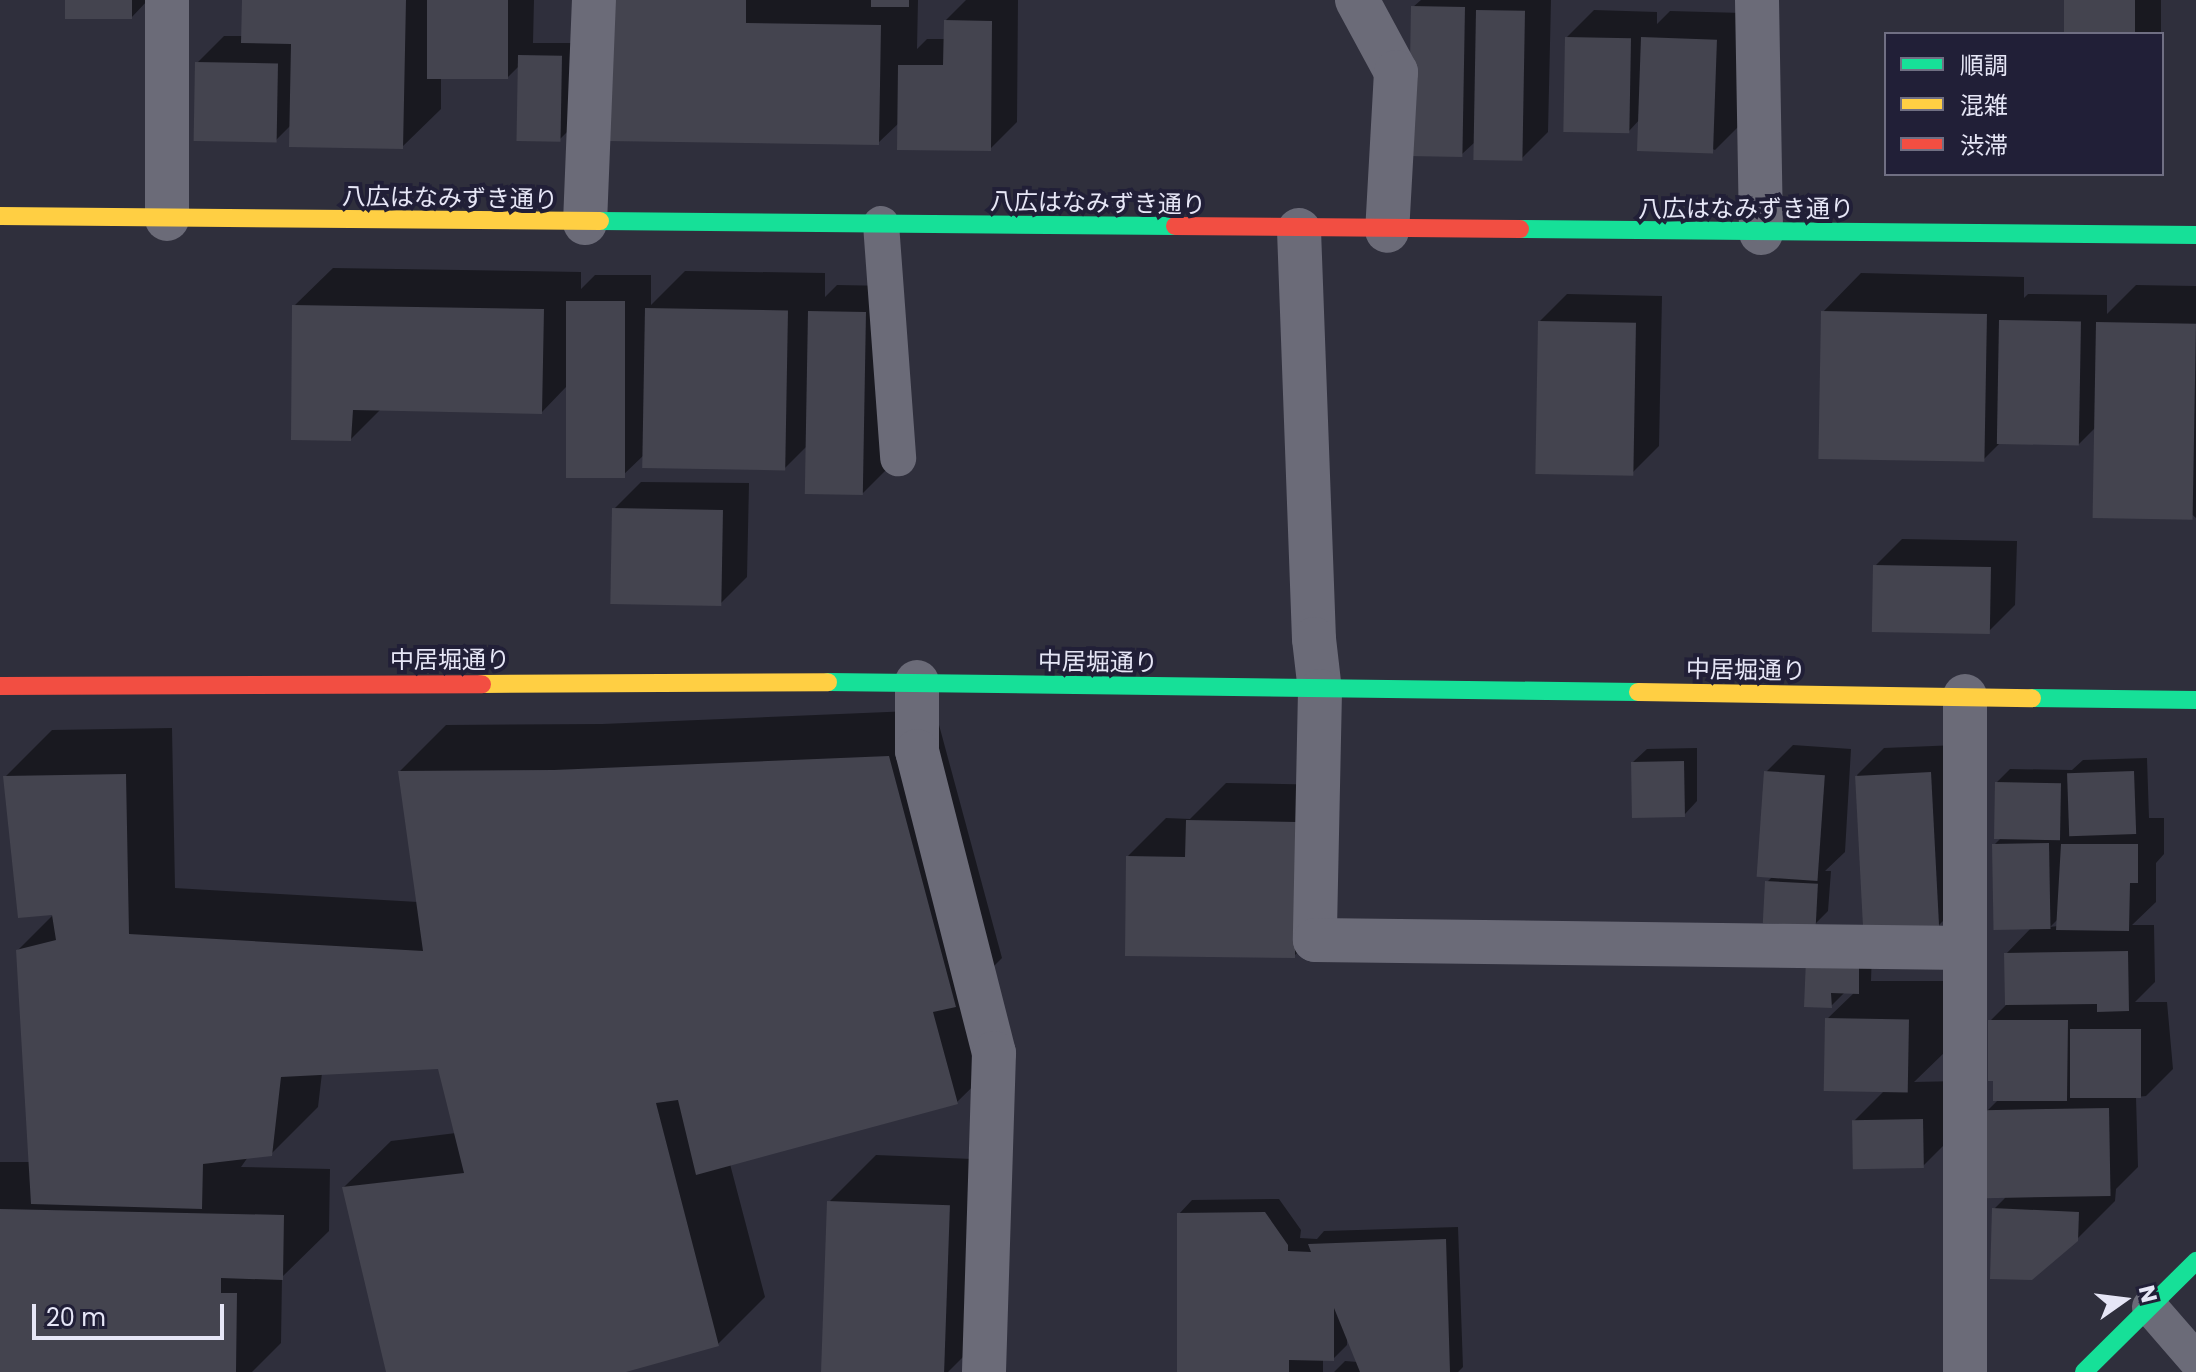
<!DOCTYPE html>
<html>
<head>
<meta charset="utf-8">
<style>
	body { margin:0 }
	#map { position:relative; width:2196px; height:1372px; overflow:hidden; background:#2f2f3c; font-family:Poppins,"Noto Sans JP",sans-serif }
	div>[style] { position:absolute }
	.shadow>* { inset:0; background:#0007; transform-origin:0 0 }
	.building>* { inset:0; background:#44444f; transform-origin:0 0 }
	.lane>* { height:36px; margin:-18px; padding:0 18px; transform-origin:18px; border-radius:18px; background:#6b6b78 }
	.street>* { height:44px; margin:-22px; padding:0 22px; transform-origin:22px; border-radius:22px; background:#6b6b78 }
	.fast>* { height:18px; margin:-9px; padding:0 9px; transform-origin:9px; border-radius:9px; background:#16e098 }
	.slow>* { height:18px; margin:-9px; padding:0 9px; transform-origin:9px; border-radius:9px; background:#ffcf43 }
	.jam>* { height:18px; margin:-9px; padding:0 9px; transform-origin:9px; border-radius:9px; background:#f24e42 }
	span { translate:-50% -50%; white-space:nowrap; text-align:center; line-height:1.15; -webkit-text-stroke:8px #211f37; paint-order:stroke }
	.street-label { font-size:24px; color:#e6e6f6 }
	.legend { position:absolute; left:1884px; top:32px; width:280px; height:144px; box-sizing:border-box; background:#211f37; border:2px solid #706f83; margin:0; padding:10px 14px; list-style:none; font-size:24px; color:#e6e6f6 }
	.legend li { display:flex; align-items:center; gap:16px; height:40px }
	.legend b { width:40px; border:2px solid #706f83 }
	.north { position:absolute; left:2084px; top:1260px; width:80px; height:80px; -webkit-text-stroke:6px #211f37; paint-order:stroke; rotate:76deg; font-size:22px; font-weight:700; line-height:32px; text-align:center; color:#e6e6f6 }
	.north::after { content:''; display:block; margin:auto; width:28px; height:36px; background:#e6e6f6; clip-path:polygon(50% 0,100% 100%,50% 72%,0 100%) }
	.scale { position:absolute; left:32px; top:1304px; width:192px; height:36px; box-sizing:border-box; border:4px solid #e6e6f6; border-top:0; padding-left:10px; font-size:24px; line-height:28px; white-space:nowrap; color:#e6e6f6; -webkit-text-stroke:6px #211f37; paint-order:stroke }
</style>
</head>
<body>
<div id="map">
	<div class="shadow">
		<div style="clip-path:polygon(67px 0,148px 0,131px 18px)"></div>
		<div style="clip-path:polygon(244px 0,534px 0,533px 43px,574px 43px,573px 126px,559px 140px,519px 66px,506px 79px,441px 77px,441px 109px,402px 147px,291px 125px,276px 140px,197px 63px,224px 36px,243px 36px)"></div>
		<div style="clip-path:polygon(611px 0,918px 0,917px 49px,927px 39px,945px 39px,946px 20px,966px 0,1018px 0,1017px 122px,990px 149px,900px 122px,878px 143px)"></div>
		<div style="clip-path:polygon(1421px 0,1551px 0,1548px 132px,1521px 159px,1475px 142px,1462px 154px,1413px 7px)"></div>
		<div style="left:2066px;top:0;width:95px;height:34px"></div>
		<div style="clip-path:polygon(1594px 10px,1657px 12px,1657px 24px,1670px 11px,1743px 13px,1742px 123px,1715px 150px,1641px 118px,1629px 131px,1567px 37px)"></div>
		<div style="clip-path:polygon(333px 268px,581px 272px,581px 289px,595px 275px,651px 275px,651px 305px,685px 271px,825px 273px,825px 297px,837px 285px,892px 286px,890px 466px,863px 493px,808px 445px,784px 469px,645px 454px,621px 477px,566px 387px,542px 412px,381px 409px,351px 439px,294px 306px)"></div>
		<div style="clip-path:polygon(1861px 273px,2024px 277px,2024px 298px,2028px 294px,2107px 295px,2107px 314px,2136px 285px,2196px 286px,2196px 518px,2096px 427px,2079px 444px,2001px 442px,1984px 459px,1823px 312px)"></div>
		<div style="clip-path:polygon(1567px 294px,1662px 296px,1659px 446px,1632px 473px,1540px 321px)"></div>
		<div style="clip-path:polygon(641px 482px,749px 483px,747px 577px,720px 604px,614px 509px)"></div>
		<div style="clip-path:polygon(1902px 539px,2017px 541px,2015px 605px,1988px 632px,1875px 566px)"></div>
		<div style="clip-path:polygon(935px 710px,1002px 958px,983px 977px,1004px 1056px,957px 1102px,730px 1164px,765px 1297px,718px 1344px,619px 1372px,388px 1372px,344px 1187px,391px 1141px,456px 1133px,440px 1067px,322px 1073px,318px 1107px,271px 1154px,248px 1157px,241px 1167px,330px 1169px,329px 1231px,282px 1277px,281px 1343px,252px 1372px,0 1372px,0 1162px,31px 1162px,18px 950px,56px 912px,5px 777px,52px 730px,172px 728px,175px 888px,418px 902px,400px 771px,446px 725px,602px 724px)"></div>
		<div style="clip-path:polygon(1793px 745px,1851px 749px,1845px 852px,1825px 871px,1831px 871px,1828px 911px,1814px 925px,1767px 882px,1773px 876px,1766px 772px)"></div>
		<div style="clip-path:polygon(1957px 745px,1964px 900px,1937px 927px,1857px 775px,1884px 748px)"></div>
		<div style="clip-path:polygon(1697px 748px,1697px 801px,1684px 815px,1633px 762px,1647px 749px)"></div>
		<div style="clip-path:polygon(evenodd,2147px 758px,2149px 818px,2164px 818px,2164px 854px,2156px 863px,2156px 902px,2132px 925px,2154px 925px,2155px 982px,2135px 1002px,2167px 1002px,2173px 1069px,2146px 1096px,2136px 1097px,2138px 1167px,2116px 1189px,2115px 1201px,2076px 1240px,1994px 1209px,2005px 1198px,1986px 1112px,1999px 1099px,1990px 1021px,2007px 1004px,2006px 954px,2032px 927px,1994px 845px,2002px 837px,1997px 782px,2010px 769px,2072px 770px,2083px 760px,2147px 758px,2059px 918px,2058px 926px,2050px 927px,2059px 918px)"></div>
		<div style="clip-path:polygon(1226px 783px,1334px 785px,1332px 918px,1294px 956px,1128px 856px,1166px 818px,1190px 819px)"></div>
		<div style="clip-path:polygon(1872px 951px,1871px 981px,1946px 981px,1945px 1052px,1914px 1082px,1960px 1081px,1961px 1128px,1923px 1166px,1854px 1121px,1885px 1090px,1827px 1019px,1855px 992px,1845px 992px,1831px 1006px,1806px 1005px)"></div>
		<div style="clip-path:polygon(876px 1155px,996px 1160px,989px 1331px,948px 1372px,822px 1372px,829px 1202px)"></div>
		<div style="clip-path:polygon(1279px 1199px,1301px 1230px,1300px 1238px,1317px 1239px,1324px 1231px,1458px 1227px,1463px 1367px,1458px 1372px,1334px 1372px,1345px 1361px,1358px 1362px,1347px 1335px,1347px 1345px,1333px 1359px,1323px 1359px,1323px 1372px,1179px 1372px,1179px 1214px,1192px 1200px)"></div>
	</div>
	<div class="building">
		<div style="left:65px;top:0;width:67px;height:19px"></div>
		<div style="clip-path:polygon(242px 0,406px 0,403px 149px,289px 147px,291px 44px,241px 43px)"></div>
		<div style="left:427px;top:0;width:81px;height:79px"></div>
		<div style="clip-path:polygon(609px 0,746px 0,746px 23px,881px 25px,879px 145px,607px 141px)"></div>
		<div style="left:871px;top:0;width:38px;height:7px"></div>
		<div style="left:2064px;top:0;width:71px;height:34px"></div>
		<div style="left:1411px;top:6px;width:54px;height:150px;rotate:1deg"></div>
		<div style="left:1476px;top:10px;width:49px;height:150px;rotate:1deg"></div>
		<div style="clip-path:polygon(944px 20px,992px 21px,991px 151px,897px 150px,898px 65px,943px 65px)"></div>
		<div style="left:1565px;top:37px;width:66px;height:95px;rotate:1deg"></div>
		<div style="left:1641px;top:37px;width:76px;height:114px;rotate:2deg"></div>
		<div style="left:518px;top:55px;width:44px;height:86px;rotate:1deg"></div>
		<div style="left:195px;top:62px;width:83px;height:79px;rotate:1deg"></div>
		<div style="left:566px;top:301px;width:59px;height:177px"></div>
		<div style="clip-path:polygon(292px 305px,544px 309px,542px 414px,353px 410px,351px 441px,291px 440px)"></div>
		<div style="left:645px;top:308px;width:143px;height:160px;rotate:1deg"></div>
		<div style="left:808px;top:311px;width:58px;height:183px;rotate:1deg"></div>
		<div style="left:1821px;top:311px;width:166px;height:148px;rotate:1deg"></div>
		<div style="left:1999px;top:320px;width:82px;height:124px;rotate:1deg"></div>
		<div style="left:1538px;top:321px;width:98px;height:153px;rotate:1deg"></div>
		<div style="left:2096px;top:322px;width:100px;height:196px;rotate:1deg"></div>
		<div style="left:612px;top:508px;width:111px;height:96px;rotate:1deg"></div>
		<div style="left:1873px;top:565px;width:118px;height:67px;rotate:1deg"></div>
		<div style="clip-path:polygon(889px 756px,956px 1007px,933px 1012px,958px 1104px,696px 1175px,678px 1100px,656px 1103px,719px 1346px,626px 1372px,386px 1372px,342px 1187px,464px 1173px,438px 1069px,281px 1077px,272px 1156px,203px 1164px,202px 1209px,31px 1204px,16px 950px,56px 940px,52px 915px,18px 918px,3px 776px,126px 774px,129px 934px,423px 951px,398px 771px,554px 770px)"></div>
		<div style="left:1684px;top:761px;width:56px;height:53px;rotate:89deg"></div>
		<div style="left:1764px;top:771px;width:61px;height:106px;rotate:4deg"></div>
		<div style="left:2134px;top:771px;width:63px;height:67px;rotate:88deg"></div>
		<div style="left:1931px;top:772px;width:157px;height:76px;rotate:87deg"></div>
		<div style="left:1995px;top:782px;width:66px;height:57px;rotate:1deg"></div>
		<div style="clip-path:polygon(1186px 820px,1297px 822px,1295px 958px,1125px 956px,1126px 856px,1185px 857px)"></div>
		<div style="left:2049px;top:843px;width:86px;height:57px;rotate:89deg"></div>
		<div style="clip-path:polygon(2061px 844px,2138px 844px,2138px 883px,2130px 883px,2129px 931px,2056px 930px)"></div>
		<div style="left:1765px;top:881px;width:53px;height:42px;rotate:3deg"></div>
		<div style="clip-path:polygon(2128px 951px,2129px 1011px,2097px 1012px,2097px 1004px,2005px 1005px,2004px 953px)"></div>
		<div style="clip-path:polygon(1806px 959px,1859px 964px,1859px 994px,1831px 993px,1832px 1008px,1804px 1007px)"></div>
		<div style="left:1825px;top:1018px;width:84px;height:73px;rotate:1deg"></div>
		<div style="clip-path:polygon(1988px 1020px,2068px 1020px,2067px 1101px,1993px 1101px,1993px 1081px,1988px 1081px)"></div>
		<div style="left:2070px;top:1029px;width:71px;height:69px"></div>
		<div style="left:2109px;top:1108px;width:88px;height:125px;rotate:89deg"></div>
		<div style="left:1923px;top:1119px;width:49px;height:71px;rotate:89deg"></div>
		<div style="left:827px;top:1201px;width:123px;height:171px;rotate:2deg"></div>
		<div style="clip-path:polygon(1992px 1208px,2079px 1212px,2078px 1241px,2032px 1280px,1990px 1279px)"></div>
		<div style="clip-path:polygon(0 1209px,284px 1215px,283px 1280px,221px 1278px,221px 1293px,237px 1293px,236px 1372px,0 1372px)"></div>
		<div style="clip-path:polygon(1265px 1212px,1288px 1245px,1288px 1251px,1311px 1252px,1308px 1244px,1446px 1239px,1450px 1372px,1360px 1372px,1334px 1308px,1334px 1361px,1289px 1360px,1289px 1372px,1177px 1372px,1177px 1213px)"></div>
	</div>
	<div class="lane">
		<div style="left:881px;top:224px;width:235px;rotate:85.8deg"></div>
		<div style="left:2150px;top:1307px;width:70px;rotate:49deg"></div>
	</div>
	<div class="street">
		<div style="left:1357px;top:0;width:82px;rotate:61.6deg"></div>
		<div style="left:1396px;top:72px;width:159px;rotate:93.2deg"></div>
		<div style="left:1757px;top:0;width:233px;rotate:89deg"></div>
		<div style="left:167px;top:219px;width:219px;rotate:-90deg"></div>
		<div style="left:585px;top:223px;width:223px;rotate:-87.7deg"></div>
		<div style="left:1299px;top:230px;width:409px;rotate:87.9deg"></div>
		<div style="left:1314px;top:639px;width:52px;rotate:83.4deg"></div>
		<div style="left:1320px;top:691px;width:249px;rotate:91.2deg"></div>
		<div style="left:1315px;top:940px;width:650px;rotate:0.71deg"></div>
		<div style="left:917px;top:682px;width:69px;rotate:90deg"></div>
		<div style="left:917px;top:751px;width:312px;rotate:75.7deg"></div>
		<div style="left:994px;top:1053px;width:319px;rotate:91.8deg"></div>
		<div style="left:1965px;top:1372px;width:676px;rotate:-90deg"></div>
	</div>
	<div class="fast">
		<div style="left:600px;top:221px;width:575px;rotate:0.5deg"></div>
		<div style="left:1520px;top:229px;width:676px;rotate:0.51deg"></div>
		<div style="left:828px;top:682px;width:810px;rotate:0.71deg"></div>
		<div style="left:2032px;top:698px;width:164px;rotate:0.7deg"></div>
		<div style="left:2084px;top:1372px;width:158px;rotate:-44.7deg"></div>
	</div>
	<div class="slow">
		<div style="left:0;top:216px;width:600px;rotate:0.48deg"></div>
		<div style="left:482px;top:684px;width:346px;rotate:-0.3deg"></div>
		<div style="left:1638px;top:692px;width:394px;rotate:0.9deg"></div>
	</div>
	<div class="jam">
		<div style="left:1175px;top:226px;width:345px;rotate:0.5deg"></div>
		<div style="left:0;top:686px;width:482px;rotate:-0.2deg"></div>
	</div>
	<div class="street-label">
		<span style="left:450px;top:198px;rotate:1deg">八広はなみずき通り</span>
		<span style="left:1098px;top:203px;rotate:1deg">八広はなみずき通り</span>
		<span style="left:1746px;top:209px">八広はなみずき通り</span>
		<span style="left:450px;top:660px">中居堀通り</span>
		<span style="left:1098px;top:662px;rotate:1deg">中居堀通り</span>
		<span style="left:1746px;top:670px;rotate:1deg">中居堀通り</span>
	</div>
	<ul class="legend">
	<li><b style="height:10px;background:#16e098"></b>順調</li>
	<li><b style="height:10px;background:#ffcf43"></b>混雑</li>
	<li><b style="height:10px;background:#f24e42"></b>渋滞</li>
	</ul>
	<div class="north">N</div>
	<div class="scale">20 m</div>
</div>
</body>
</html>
